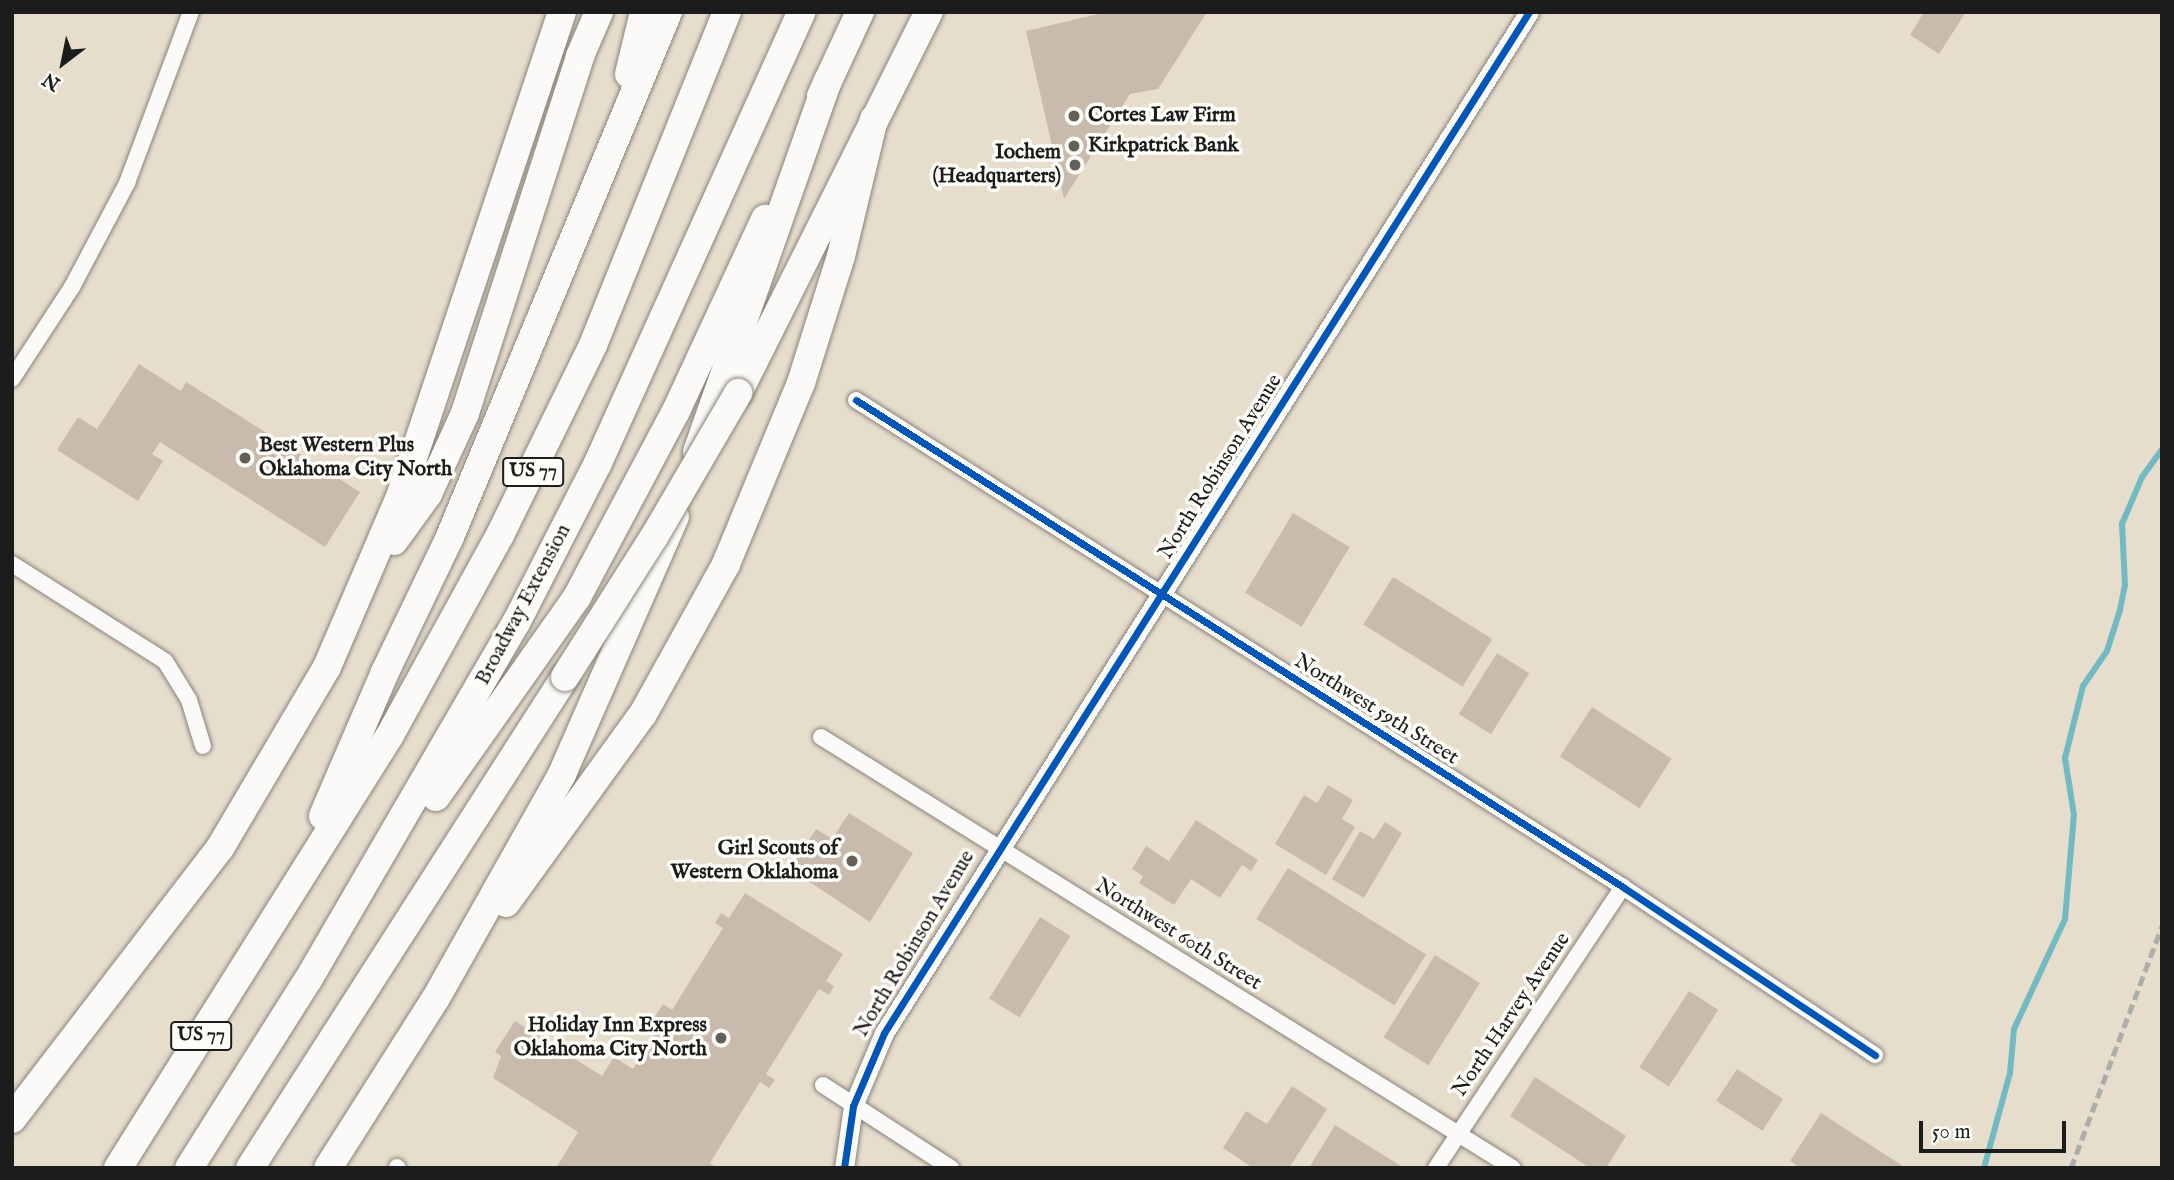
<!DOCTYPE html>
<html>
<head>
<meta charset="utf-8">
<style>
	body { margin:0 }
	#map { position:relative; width:2174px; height:1180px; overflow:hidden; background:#e7ddcd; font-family:"IM FELL English",serif }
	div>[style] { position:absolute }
	.stream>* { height:6px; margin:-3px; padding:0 3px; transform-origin:3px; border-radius:3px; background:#71bac2 }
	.building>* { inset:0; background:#c8bbae; transform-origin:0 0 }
	.roads { filter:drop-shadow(0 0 2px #88837a) drop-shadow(0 0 2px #88837a) }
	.minor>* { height:16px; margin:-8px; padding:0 8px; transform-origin:8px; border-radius:8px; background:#fbfaf8 }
	.tertiary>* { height:19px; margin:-9.5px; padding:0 9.5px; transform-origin:9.5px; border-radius:9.5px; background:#fbfaf8 }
	.motorway>* { height:28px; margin:-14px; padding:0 14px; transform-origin:14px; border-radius:14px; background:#fbfaf8 }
	.rail>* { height:5px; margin-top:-2.5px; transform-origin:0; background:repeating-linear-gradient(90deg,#aeadaa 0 10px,transparent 0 15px) }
	.bridges { filter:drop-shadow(0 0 2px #88837a) drop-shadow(0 0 2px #88837a) }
	.motorway-bridge>* { height:28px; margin:-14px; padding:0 14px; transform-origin:14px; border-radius:14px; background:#fbfaf8 }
	.cycleway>* { height:7px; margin:-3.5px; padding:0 3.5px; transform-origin:3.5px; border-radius:3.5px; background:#0057b8 }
	.dots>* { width:19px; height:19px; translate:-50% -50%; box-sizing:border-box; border:4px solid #fdfcf7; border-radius:50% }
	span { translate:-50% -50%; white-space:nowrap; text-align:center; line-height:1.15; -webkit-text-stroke:7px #fdfcf7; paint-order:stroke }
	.shield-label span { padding:2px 5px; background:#fdfcf7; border:2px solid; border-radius:5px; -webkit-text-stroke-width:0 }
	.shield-label { font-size:19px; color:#1c1c1c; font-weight:700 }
	.poi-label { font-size:21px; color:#1c1c1c; font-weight:700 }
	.left { translate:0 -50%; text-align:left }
	.right { translate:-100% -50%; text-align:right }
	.street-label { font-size:21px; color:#1c1c1c }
	.frame { position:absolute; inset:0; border:14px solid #1c1c1c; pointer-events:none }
	.north { position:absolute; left:28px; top:28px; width:70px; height:70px; -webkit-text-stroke:5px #fdfcf7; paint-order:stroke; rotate:212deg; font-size:19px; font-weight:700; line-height:28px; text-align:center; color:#1c1c1c }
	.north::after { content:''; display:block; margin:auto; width:24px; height:32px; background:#1c1c1c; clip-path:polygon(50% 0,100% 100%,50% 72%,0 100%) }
	.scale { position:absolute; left:1919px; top:1121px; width:147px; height:32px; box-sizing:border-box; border:4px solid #1c1c1c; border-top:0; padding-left:9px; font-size:21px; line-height:24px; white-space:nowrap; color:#1c1c1c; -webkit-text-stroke:5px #fdfcf7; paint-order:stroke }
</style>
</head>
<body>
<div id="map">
	<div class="stream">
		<div style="left:1984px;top:1168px;width:98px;rotate:-74.7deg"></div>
		<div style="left:2010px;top:1073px;width:44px;rotate:-84.8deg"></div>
		<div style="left:2014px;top:1029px;width:121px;rotate:-65.1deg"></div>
		<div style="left:2065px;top:919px;width:104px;rotate:-85.1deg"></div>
		<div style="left:2074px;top:815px;width:58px;rotate:-99deg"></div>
		<div style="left:2065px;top:758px;width:74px;rotate:-76deg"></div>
		<div style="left:2083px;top:686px;width:42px;rotate:-55.6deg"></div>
		<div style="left:2107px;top:651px;width:43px;rotate:-72.4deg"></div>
		<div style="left:2120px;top:610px;width:25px;rotate:-79deg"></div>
		<div style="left:2125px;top:585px;width:61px;rotate:-92.8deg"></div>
		<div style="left:2122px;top:524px;width:51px;rotate:-66.9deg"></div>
		<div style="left:2142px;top:477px;width:34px;rotate:-54deg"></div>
	</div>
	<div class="building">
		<div style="clip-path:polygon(1107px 12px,1207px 12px,1158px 89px,1130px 94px,1064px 199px,1026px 31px)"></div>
		<div style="clip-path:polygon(1924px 12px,1966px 12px,1939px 54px,1910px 35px)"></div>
		<div style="clip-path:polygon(139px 364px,181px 391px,186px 382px,360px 492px,325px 547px,160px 442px,152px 454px,163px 461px,138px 501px,57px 450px,78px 417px,97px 429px)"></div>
		<div style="left:1293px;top:513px;width:66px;height:93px;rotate:31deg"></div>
		<div style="left:1393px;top:577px;width:117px;height:56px;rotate:32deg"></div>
		<div style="left:1497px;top:653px;width:38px;height:72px;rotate:32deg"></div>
		<div style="left:1592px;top:707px;width:95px;height:59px;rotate:33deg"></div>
		<div style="clip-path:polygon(1328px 785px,1353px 800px,1342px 819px,1355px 827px,1326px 875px,1275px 844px,1304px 795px,1317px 803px)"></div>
		<div style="clip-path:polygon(849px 813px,913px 853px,870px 922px,790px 869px,816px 829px,832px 839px)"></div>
		<div style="clip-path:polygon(1196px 820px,1258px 860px,1251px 871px,1242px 865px,1220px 898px,1191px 879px,1174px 905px,1139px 883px,1143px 876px,1132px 869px,1146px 846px,1169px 861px)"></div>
		<div style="clip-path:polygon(1385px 822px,1402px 833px,1364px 898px,1332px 879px,1360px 831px,1374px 839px)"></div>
		<div style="left:1288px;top:868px;width:163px;height:60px;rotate:32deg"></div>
		<div style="clip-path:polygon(745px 893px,843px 954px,826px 981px,834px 986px,829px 995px,819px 989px,766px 1074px,775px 1080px,769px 1088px,760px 1082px,710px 1163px,717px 1168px,556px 1168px,578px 1132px,493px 1078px,501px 1056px,495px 1052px,515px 1021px,602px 1076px,614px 1057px,633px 1069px,661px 1024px,653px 1019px,663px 1004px,672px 1010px,723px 928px,715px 923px,721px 913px,729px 918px)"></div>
		<div style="left:1040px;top:917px;width:36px;height:96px;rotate:32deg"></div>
		<div style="left:1435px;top:955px;width:53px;height:97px;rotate:32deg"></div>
		<div style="left:1689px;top:991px;width:35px;height:91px;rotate:33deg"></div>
		<div style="left:1737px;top:1069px;width:55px;height:38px;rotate:33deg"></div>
		<div style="clip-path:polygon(1535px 1077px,1626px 1136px,1606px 1168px,1590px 1168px,1510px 1116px)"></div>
		<div style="clip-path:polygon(1292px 1086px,1327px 1109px,1289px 1168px,1253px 1168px,1223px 1148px,1246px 1111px,1267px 1124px)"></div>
		<div style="clip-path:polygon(1821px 1113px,1906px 1168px,1801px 1168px,1790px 1161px)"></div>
		<div style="clip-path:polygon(1335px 1125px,1401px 1166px,1400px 1168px,1309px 1168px)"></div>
	</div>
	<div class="roads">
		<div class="minor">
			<div style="left:12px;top:379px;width:110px;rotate:-56.9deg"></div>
			<div style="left:72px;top:287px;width:118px;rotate:-62.1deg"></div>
			<div style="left:127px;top:183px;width:183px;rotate:-69.5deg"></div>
			<div style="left:856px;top:400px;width:909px;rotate:32.41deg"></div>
			<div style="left:1623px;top:887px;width:303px;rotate:33.7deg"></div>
			<div style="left:12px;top:564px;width:181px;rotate:32.4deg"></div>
			<div style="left:165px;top:661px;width:46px;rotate:58.4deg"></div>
			<div style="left:189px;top:700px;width:48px;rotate:73.1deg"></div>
			<div style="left:821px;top:737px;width:815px;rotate:31.92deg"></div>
			<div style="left:823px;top:1085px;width:153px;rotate:33deg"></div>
			<div style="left:397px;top:1167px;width:1px;rotate:45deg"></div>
			<div style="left:1436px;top:1168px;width:338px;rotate:-56.4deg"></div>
		</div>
		<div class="tertiary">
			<div style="left:844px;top:1168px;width:63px;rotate:-81.7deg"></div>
			<div style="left:853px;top:1106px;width:79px;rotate:-67deg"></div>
			<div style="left:884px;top:1033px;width:1208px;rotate:-57.72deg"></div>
		</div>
		<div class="motorway">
			<div style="left:629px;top:74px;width:64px;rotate:-76.4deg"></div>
			<div style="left:821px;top:96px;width:93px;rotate:-65.1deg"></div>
			<div style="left:738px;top:393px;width:426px;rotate:-63.4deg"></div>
			<div style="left:697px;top:452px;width:394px;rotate:-70.6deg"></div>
			<div style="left:394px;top:541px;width:58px;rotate:-54.1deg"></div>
			<div style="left:428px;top:494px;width:89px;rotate:-65.4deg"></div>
			<div style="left:465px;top:413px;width:375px;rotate:-72.1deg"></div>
			<div style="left:580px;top:56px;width:48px;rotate:-66.6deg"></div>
			<div style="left:436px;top:797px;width:245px;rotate:-54.8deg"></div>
			<div style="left:577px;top:597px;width:211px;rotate:-62deg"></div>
			<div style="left:676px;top:411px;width:212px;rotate:-65.1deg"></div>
			<div style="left:323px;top:816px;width:157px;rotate:-66.7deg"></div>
			<div style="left:385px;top:672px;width:148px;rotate:-64.3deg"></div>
			<div style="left:449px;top:539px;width:571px;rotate:-67.43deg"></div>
			<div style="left:506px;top:903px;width:233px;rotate:-54.1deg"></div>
			<div style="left:643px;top:714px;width:171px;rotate:-61deg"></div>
			<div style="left:726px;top:564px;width:196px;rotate:-67.5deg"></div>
			<div style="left:801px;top:383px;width:133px;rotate:-72.5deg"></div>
			<div style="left:841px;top:256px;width:141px;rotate:-76.5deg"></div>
			<div style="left:12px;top:1119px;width:342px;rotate:-52.5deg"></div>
			<div style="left:220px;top:848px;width:210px;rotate:-59.4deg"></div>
			<div style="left:327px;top:667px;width:188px;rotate:-66.8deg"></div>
			<div style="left:401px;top:494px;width:508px;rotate:-71.53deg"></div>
			<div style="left:118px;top:1168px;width:511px;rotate:-57.86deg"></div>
			<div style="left:390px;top:735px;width:228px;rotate:-61.2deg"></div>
			<div style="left:500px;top:535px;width:212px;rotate:-63.9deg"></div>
			<div style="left:593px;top:345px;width:359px;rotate:-68.1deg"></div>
			<div style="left:189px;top:1168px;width:222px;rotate:-57.7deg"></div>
			<div style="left:308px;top:980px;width:413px;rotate:-59.8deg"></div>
			<div style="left:516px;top:623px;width:178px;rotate:-62.9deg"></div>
			<div style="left:597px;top:465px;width:497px;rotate:-65.7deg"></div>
			<div style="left:250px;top:1168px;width:583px;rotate:-57.32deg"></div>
			<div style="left:328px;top:1168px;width:201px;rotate:-57.6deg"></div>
			<div style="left:436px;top:998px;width:257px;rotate:-60.6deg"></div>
			<div style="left:562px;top:774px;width:281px;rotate:-66.3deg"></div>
		</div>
	</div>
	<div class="rail">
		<div style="left:2071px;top:1168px;width:259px;rotate:-69.4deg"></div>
	</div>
	<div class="bridges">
		<div class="motorway-bridge">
			<div style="left:565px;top:677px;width:166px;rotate:-57.6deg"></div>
			<div style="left:654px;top:537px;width:167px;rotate:-59.7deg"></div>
		</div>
	</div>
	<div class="cycleway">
		<div style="left:856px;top:400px;width:909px;rotate:32.41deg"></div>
		<div style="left:1623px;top:887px;width:303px;rotate:33.7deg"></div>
		<div style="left:844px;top:1168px;width:63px;rotate:-81.7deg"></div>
		<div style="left:853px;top:1106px;width:79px;rotate:-67deg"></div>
		<div style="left:884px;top:1033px;width:1208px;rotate:-57.72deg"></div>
	</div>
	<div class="dots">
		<div style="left:1074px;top:116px;background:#63605a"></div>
		<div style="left:1074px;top:146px;background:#63605a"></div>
		<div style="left:1075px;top:165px;background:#63605a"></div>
		<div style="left:245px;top:458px;background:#63605a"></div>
		<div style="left:852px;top:861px;background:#63605a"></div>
		<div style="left:721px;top:1038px;background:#63605a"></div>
	</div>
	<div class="shield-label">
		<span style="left:533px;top:472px">US 77</span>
		<span style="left:201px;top:1036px">US 77</span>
	</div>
	<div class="poi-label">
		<span class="left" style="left:1088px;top:116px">Cortes Law Firm</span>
		<span class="left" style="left:1088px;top:146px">Kirkpatrick Bank</span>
		<span class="right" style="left:1061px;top:165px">Iochem<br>(Headquarters)</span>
		<span class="left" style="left:259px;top:458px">Best Western Plus<br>Oklahoma City North</span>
		<span class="right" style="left:838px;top:861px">Girl Scouts of<br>Western Oklahoma</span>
		<span class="right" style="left:707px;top:1038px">Holiday Inn Express<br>Oklahoma City North</span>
	</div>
	<div class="street-label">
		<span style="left:1221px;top:467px;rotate:-58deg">North Robinson Avenue</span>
		<span style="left:524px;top:605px;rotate:-62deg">Broadway Extension</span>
		<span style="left:1376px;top:710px;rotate:32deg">Northwest 59th Street</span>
		<span style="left:1178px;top:935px;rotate:32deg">Northwest 60th Street</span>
		<span style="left:915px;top:944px;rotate:-59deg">North Robinson Avenue</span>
		<span style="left:1512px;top:1015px;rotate:-56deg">North Harvey Avenue</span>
	</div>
	<div class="frame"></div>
	<div class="north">N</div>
	<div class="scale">50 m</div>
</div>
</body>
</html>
